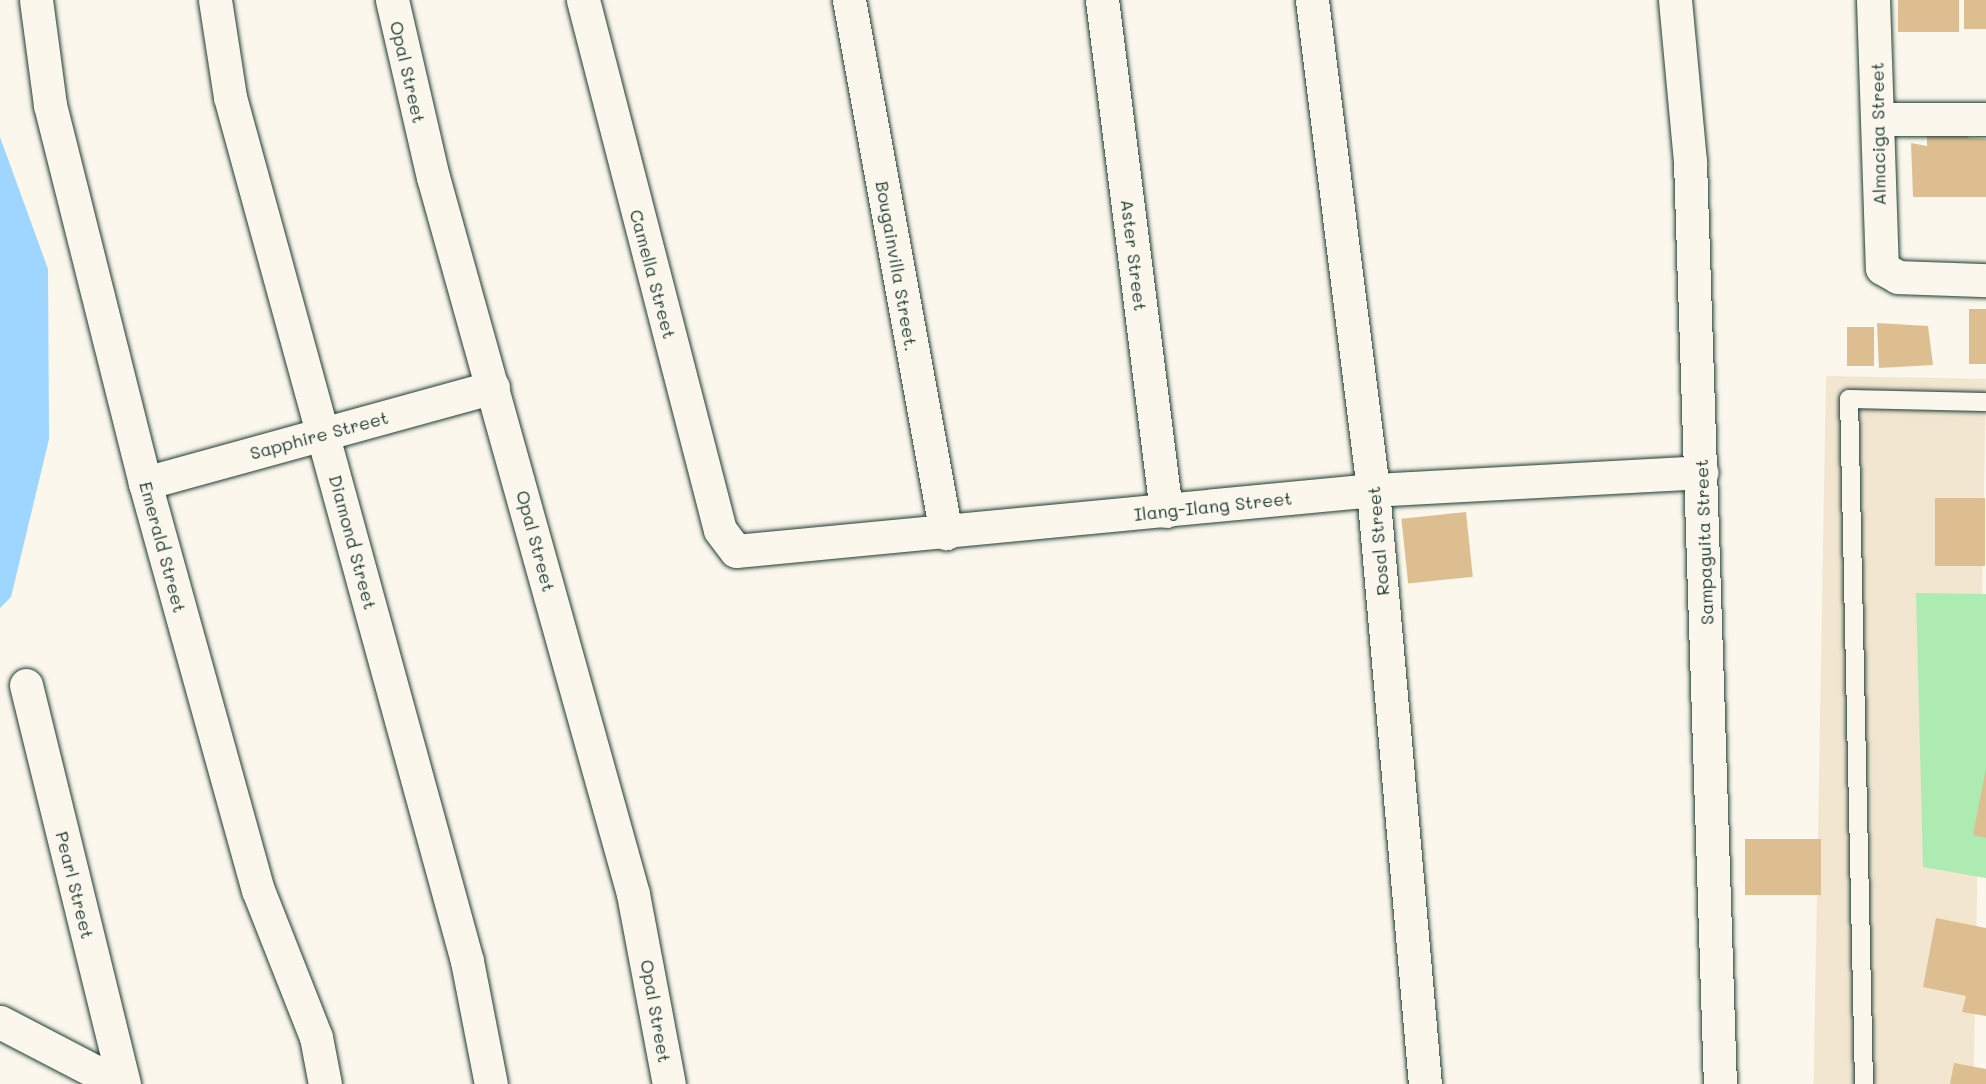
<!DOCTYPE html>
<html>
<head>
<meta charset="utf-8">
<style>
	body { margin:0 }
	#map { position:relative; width:1986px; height:1084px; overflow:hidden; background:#fbf7ec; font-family:Mali,sans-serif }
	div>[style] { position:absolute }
	.built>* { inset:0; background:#f2e6d1; transform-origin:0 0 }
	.green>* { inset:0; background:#adebb2 }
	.water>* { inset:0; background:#9fd6ff }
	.building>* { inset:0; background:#ddbe91; transform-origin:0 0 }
	.roads { filter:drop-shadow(0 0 2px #1f3d34) drop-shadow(0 0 2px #1f3d34) }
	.service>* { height:18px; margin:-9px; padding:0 9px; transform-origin:9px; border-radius:9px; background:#fbf7ec }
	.minor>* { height:33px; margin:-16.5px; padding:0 16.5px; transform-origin:16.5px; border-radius:16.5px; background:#fbf7ec }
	span { translate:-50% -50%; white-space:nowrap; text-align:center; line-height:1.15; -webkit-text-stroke:4.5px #fbf7ec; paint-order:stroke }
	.street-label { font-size:18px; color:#1f3d34 }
</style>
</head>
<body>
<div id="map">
	<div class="built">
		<div style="left:1826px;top:376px;width:160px;height:708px;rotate:1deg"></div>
	</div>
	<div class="green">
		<div style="clip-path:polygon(1916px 593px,1986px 594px,1986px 878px,1923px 867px)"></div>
	</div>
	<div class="water">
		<div style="clip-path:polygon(0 137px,48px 269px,49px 439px,11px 597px,0 608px)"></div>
	</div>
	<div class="building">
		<div style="left:1898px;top:0;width:61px;height:32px"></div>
		<div style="left:1964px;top:0;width:22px;height:29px"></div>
		<div style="clip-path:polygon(1967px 125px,1968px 138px,1986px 139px,1986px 197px,1913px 197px,1911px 143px,1927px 146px,1927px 133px)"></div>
		<div style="left:1969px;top:309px;width:17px;height:55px"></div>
		<div style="clip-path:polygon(1877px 323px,1928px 326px,1933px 365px,1879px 368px)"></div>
		<div style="left:1874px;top:327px;width:39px;height:27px;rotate:90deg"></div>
		<div style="left:1935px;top:498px;width:50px;height:68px"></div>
		<div style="left:1466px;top:512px;width:65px;height:65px;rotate:84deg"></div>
		<div style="clip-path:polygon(1986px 768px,1986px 838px,1973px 835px)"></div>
		<div style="left:1821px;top:839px;width:56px;height:76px;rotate:90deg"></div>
		<div style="clip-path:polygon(1936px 918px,1986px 928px,1986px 1016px,1962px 1012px,1966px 996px,1923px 987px)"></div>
		<div style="clip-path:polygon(1954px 1063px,1986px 1069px,1986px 1084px,1950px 1084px)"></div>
	</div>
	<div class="roads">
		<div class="service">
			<div style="left:1864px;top:1084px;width:685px;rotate:-91.25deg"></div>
			<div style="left:1849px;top:399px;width:137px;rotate:1.3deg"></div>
		</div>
		<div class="minor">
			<div style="left:36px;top:0;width:106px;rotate:82.4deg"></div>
			<div style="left:50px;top:105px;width:390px;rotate:75.9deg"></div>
			<div style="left:145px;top:483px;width:422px;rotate:74.5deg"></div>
			<div style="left:258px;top:890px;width:158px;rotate:68.5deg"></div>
			<div style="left:316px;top:1037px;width:48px;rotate:79.2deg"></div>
			<div style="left:215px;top:0;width:98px;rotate:81.2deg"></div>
			<div style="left:230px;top:97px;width:896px;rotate:74.66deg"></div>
			<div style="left:467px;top:961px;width:125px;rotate:79deg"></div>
			<div style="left:392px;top:0;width:182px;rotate:77deg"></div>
			<div style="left:433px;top:177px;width:744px;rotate:74.41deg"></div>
			<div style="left:633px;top:894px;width:193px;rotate:79.3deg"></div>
			<div style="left:583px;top:0;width:547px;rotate:75.51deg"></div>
			<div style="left:720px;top:530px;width:26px;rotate:53deg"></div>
			<div style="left:736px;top:551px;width:640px;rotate:-5.47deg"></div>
			<div style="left:1373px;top:490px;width:329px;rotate:-3.1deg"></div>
			<div style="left:849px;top:0;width:542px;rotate:79.69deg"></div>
			<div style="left:1102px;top:0;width:515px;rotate:82.86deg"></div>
			<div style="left:1312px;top:0;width:494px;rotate:82.9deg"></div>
			<div style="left:1373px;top:490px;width:596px;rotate:85deg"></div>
			<div style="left:1675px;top:0;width:163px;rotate:84.7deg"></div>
			<div style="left:1690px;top:162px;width:922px;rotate:88.14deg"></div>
			<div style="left:1873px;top:0;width:268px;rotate:88.1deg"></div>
			<div style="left:1882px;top:268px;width:18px;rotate:29deg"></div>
			<div style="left:1898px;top:277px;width:88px;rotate:2deg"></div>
			<div style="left:1881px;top:119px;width:105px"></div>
			<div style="left:145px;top:483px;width:361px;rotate:-15.4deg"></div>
			<div style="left:26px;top:685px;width:411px;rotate:76.2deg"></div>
			<div style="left:0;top:1022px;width:134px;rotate:27.5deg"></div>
		</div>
	</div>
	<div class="street-label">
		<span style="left:408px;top:72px;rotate:77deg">Opal Street</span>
		<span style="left:1878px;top:134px;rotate:-91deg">Almaciga Street</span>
		<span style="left:1134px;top:255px;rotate:83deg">Aster Street</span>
		<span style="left:897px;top:266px;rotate:80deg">Bougainvilla Street.</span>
		<span style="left:653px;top:274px;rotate:75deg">Camella Street</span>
		<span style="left:319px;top:435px;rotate:-15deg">Sapphire Street</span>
		<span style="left:1213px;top:506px;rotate:-6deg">Ilang-Ilang Street</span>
		<span style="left:536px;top:541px;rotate:75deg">Opal Street</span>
		<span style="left:1378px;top:541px;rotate:-95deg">Rosal Street</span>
		<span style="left:353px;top:542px;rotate:75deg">Diamond Street</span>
		<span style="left:1704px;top:542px;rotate:-92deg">Sampaguita Street</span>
		<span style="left:163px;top:547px;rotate:75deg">Emerald Street</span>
		<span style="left:75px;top:885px;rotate:76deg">Pearl Street</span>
		<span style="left:656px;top:1011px;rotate:80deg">Opal Street</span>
	</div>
</div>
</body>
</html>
